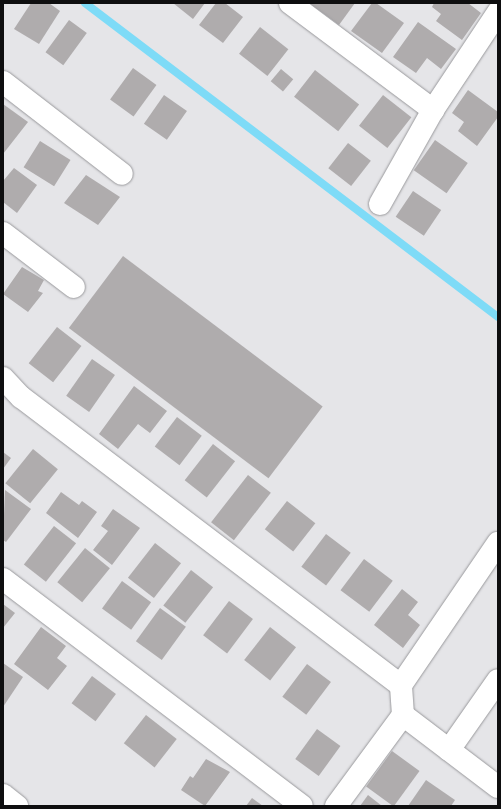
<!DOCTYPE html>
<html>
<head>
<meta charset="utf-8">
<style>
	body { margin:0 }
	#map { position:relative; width:501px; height:809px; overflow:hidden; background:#e5e5e8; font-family:Montserrat,sans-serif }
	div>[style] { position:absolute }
	.stream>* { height:8px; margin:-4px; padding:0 4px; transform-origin:4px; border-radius:4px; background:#7edbf7 }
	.building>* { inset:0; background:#afacad; transform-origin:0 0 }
	.roads { filter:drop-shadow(0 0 1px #99999c) drop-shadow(0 0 1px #99999c) }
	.street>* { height:22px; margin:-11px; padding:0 11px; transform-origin:11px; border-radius:11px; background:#fff }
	span { translate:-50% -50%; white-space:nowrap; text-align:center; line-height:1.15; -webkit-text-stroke:3px #fff; paint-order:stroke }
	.frame { position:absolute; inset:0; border:4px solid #0e0e0f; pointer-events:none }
</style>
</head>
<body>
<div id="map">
	<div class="stream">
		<div style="left:85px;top:3px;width:519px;rotate:37.25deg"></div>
	</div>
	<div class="building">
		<div style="clip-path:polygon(31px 3px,49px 3px,60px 11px,39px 44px,14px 29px)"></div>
		<div style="clip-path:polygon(173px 3px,205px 3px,193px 19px)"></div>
		<div style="clip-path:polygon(216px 3px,225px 3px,243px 17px,223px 43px,199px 25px)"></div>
		<div style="clip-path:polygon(309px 3px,355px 3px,339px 25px)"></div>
		<div style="clip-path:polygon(372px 3px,376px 3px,404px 23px,382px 53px,351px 31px)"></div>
		<div style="clip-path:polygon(434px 3px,468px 3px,481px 13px,462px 40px,436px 21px,441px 14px,432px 7px)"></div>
		<div style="left:69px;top:20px;width:22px;height:40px;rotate:36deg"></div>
		<div style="clip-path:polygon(418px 22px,456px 49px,441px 69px,427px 58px,416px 73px,393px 57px)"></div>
		<div style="left:260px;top:27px;width:36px;height:34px;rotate:38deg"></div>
		<div style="left:133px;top:68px;width:29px;height:39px;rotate:36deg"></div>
		<div style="left:281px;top:69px;width:16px;height:16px;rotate:40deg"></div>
		<div style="left:315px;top:70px;width:56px;height:34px;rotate:38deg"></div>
		<div style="clip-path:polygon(468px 90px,498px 112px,498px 117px,477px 146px,458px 131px,464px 122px,452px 113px)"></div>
		<div style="left:164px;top:95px;width:28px;height:35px;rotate:35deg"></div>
		<div style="left:383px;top:95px;width:36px;height:39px;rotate:38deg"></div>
		<div style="clip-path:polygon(3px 104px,28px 122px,3px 154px)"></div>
		<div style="left:435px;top:140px;width:40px;height:37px;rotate:35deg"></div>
		<div style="left:40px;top:141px;width:36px;height:31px;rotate:32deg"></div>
		<div style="left:348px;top:143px;width:29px;height:32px;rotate:38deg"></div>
		<div style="clip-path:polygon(14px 168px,37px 185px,17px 213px,3px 202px,3px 181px)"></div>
		<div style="clip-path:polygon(86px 175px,120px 197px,98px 225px,64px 203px)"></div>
		<div style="left:413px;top:191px;width:34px;height:31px;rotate:34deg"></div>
		<div style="left:123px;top:256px;width:250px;height:90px;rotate:37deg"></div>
		<div style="clip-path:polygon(22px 267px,44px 280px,38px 291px,43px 293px,28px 312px,3px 294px)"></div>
		<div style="left:57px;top:327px;width:31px;height:46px;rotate:38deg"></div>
		<div style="left:92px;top:359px;width:28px;height:45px;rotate:35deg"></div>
		<div style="clip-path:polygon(134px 386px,167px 411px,150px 433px,138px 424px,118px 449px,99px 434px)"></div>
		<div style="left:177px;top:417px;width:31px;height:37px;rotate:37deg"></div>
		<div style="left:213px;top:444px;width:28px;height:46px;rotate:38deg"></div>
		<div style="left:33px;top:449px;width:32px;height:44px;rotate:39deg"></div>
		<div style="clip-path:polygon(3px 452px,11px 458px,3px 469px)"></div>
		<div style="left:248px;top:475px;width:29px;height:60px;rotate:38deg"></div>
		<div style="clip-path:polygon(5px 490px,31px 509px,6px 542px,3px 540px)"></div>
		<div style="clip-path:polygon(61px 492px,79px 505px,82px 501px,97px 512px,78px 538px,46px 513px)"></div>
		<div style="left:287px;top:501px;width:36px;height:36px;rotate:38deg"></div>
		<div style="clip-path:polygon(113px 509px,140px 528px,112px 565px,93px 550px,108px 531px,101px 526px)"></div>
		<div style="left:54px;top:526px;width:28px;height:49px;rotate:38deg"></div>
		<div style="left:326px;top:534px;width:31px;height:41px;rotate:37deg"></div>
		<div style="left:155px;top:543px;width:33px;height:44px;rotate:38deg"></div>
		<div style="left:85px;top:548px;width:32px;height:44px;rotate:39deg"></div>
		<div style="left:364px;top:559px;width:36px;height:39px;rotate:37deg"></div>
		<div style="left:191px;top:570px;width:28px;height:45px;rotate:38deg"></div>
		<div style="left:122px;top:581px;width:36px;height:34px;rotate:36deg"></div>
		<div style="clip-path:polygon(402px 589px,418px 602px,408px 615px,420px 625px,403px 648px,374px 625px)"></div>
		<div style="left:229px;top:601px;width:30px;height:43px;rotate:37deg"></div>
		<div style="clip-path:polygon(3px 604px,15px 613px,3px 628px)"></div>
		<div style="left:160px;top:608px;width:32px;height:41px;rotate:36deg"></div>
		<div style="clip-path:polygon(41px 627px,66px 646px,57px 658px,67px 666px,48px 690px,14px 664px)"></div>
		<div style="left:270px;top:627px;width:33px;height:42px;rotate:38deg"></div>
		<div style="clip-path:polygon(3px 663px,23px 677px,3px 707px)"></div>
		<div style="left:307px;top:664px;width:30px;height:41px;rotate:37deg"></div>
		<div style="left:92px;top:676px;width:30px;height:34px;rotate:37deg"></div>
		<div style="left:146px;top:715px;width:39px;height:36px;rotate:38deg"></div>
		<div style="left:317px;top:729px;width:29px;height:37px;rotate:36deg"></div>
		<div style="left:392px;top:751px;width:34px;height:44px;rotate:36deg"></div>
		<div style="clip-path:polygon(206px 759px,230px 772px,205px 806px,181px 790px,190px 776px,193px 778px)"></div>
		<div style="clip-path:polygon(426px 780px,455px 800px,451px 806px,408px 806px)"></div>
		<div style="clip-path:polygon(368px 795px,382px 806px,360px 806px)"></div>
		<div style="clip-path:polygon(252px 798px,263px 806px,246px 806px)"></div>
	</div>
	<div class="roads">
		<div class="street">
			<div style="left:290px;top:3px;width:179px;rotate:36.8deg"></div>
			<div style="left:3px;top:82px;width:150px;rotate:37.7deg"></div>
			<div style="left:380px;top:204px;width:108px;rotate:-60.6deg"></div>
			<div style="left:433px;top:110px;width:118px;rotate:-56.4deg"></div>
			<div style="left:3px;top:233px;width:89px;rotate:37.3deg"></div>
			<div style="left:3px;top:378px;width:26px;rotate:47deg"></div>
			<div style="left:21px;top:397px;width:477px;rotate:37.2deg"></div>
			<div style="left:3px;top:579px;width:375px;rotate:37.2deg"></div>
			<div style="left:403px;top:715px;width:119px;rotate:37.2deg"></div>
			<div style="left:449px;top:750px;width:85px;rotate:-55deg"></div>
			<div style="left:3px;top:795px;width:18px;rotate:38deg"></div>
			<div style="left:336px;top:806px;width:113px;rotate:-53.6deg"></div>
			<div style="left:403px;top:715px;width:30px;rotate:-94deg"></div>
			<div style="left:401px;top:685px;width:172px;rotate:-55.7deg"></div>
		</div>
	</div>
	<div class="frame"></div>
</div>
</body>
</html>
